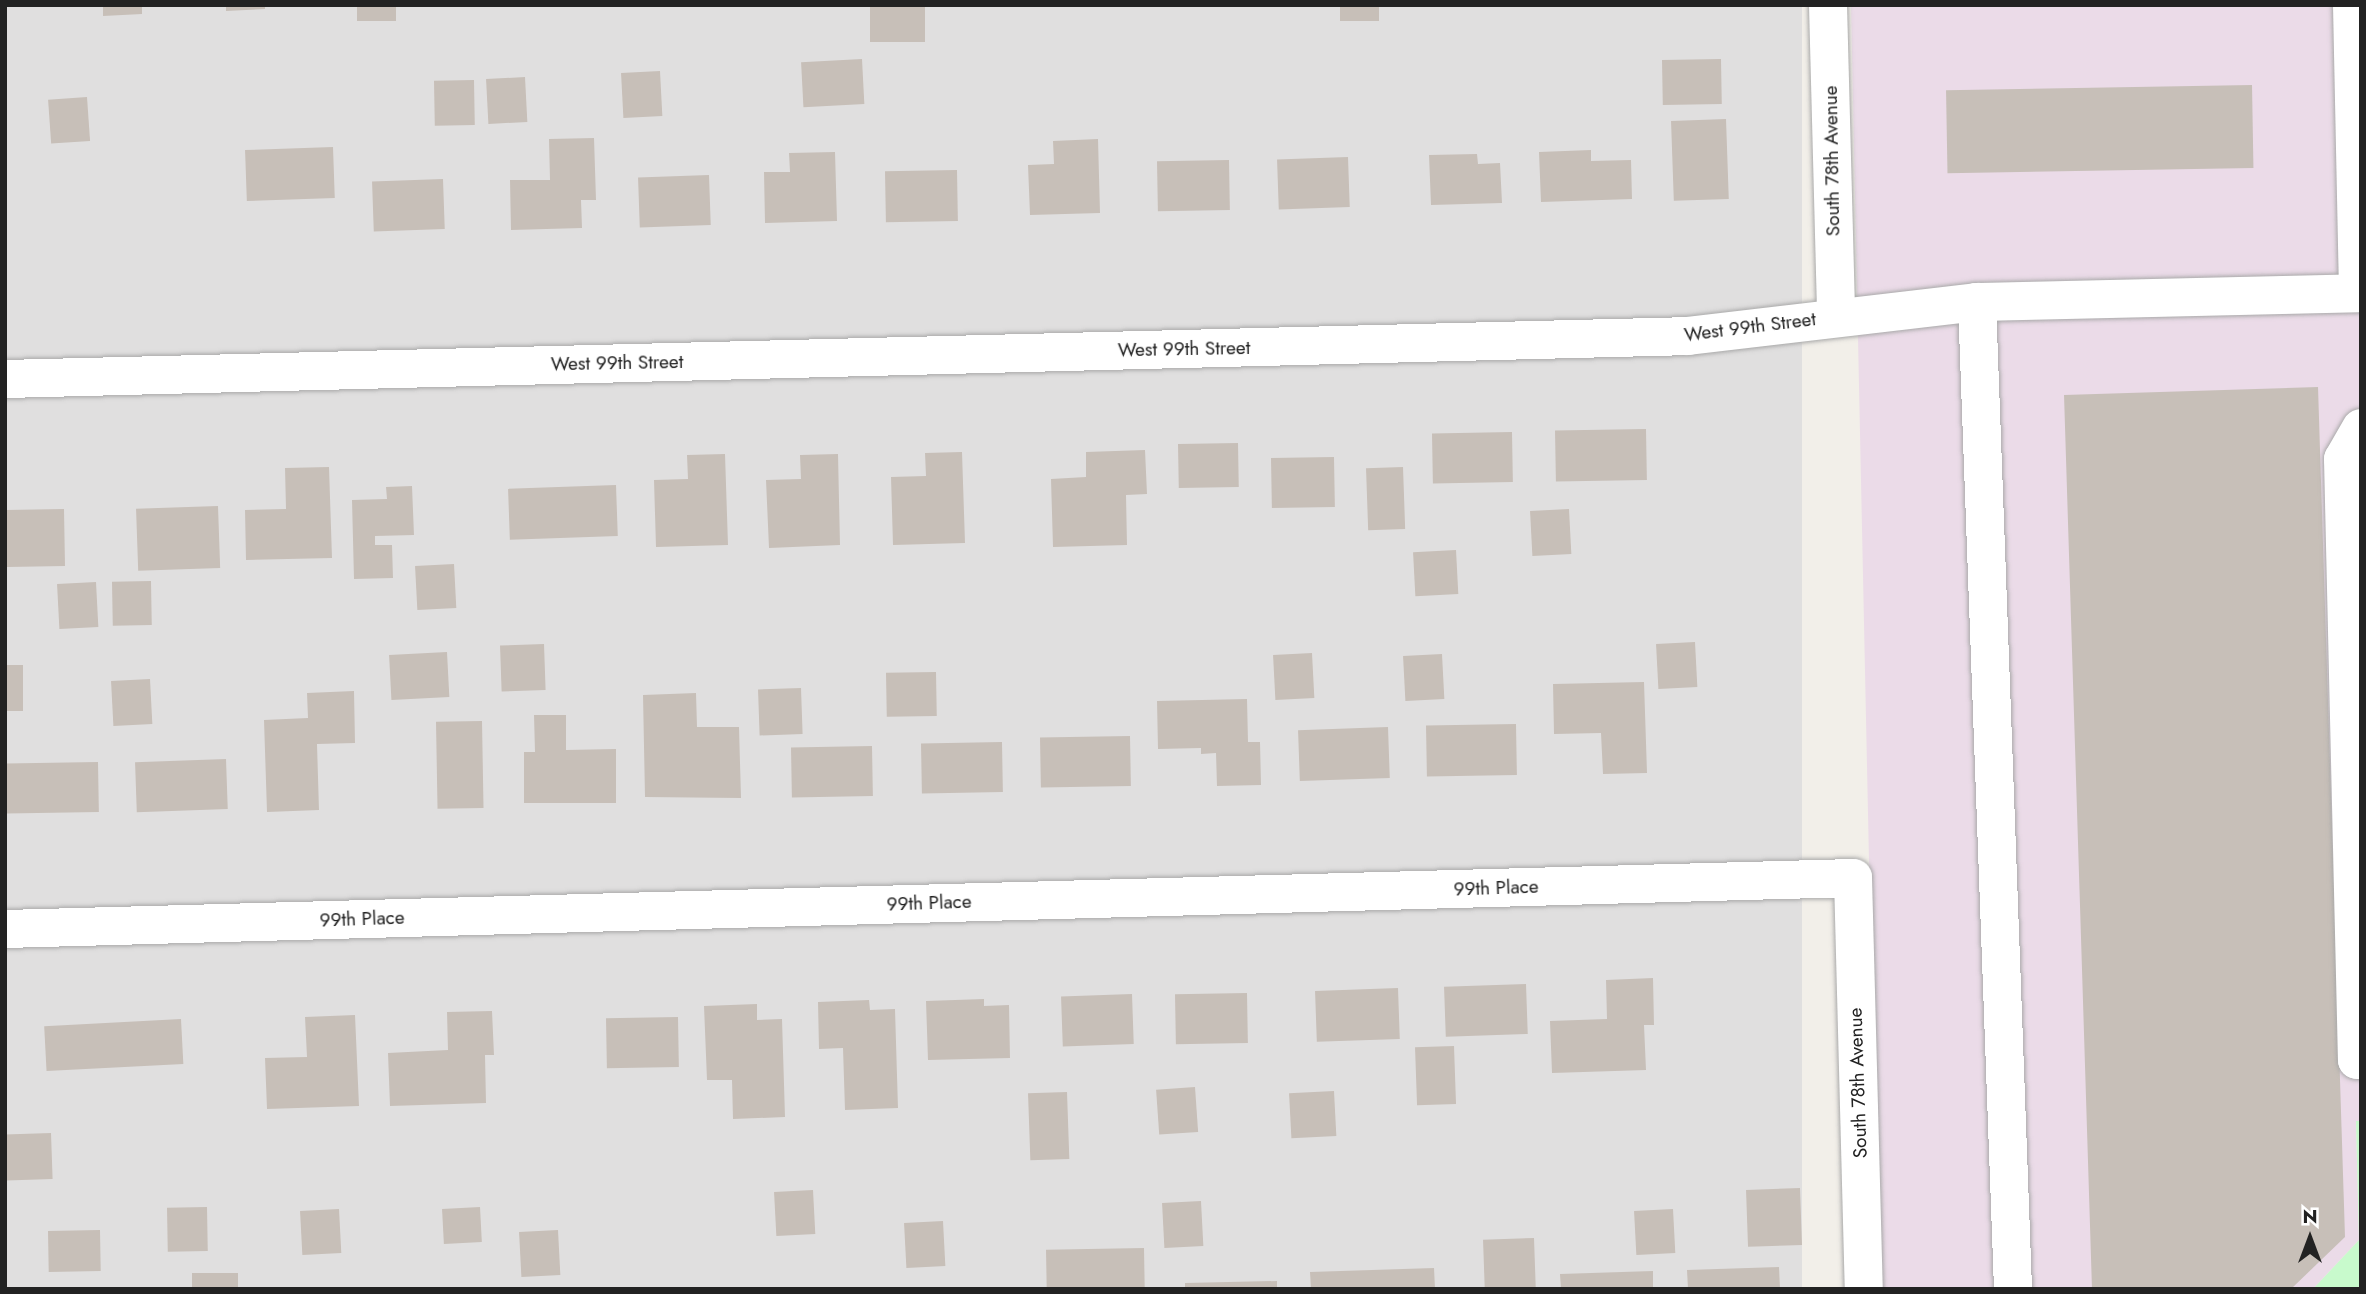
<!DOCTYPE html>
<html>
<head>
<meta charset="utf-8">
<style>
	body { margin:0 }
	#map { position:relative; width:2366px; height:1294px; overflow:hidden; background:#f2efe9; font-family:Jost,sans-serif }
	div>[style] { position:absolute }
	.residential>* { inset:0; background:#e0dfdf; transform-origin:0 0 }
	.industrial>* { inset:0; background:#ebdbe8 }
	.park>* { inset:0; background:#c8facc }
	.building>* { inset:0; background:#c7bfb8; transform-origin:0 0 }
	.roads { filter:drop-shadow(0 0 2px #a9a9a9) drop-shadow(0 0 2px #a9a9a9) }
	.minor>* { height:38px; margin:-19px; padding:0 19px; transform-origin:19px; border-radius:19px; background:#fff }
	span { translate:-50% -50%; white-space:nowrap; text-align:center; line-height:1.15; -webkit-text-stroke:5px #fff; paint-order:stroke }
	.street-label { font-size:19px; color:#222 }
	.frame { position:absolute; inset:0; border:7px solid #222; pointer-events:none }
	.north { position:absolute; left:2275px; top:1203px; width:70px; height:70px; -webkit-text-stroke:5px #fff; paint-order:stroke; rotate:0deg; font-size:19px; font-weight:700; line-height:28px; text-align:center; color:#222 }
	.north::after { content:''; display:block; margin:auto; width:24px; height:32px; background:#222; clip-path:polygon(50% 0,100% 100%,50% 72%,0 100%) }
</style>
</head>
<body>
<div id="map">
	<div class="residential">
		<div style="left:5px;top:5px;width:1797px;height:1284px"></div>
	</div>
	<div class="industrial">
		<div style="clip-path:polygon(1851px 5px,2361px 5px,2361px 1121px,2356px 1122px,2359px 1240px,2313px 1289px,1878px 1289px)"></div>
	</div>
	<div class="park">
		<div style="clip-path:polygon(2356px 1121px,2361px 1121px,2361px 1289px,2313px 1289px,2359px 1240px)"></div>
	</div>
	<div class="building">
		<div style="clip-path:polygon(103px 5px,142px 5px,142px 14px,103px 16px)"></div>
		<div style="clip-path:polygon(226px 5px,265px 5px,265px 9px,226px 11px)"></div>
		<div style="left:357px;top:5px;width:39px;height:16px"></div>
		<div style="left:870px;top:5px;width:55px;height:37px"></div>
		<div style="left:1340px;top:5px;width:39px;height:16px"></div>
		<div style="left:862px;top:59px;width:45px;height:61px;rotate:87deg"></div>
		<div style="left:1721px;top:59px;width:45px;height:59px;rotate:89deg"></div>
		<div style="left:660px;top:71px;width:45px;height:39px;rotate:87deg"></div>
		<div style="left:525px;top:77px;width:45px;height:39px;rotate:87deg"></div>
		<div style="left:474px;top:80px;width:45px;height:40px;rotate:89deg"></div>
		<div style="left:2252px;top:85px;width:83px;height:306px;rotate:89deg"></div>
		<div style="left:87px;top:97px;width:44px;height:39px;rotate:86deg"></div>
		<div style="left:1726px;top:119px;width:80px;height:55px;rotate:88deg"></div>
		<div style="clip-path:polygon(594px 138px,596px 200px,581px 200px,582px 228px,511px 230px,510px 180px,550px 180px,549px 139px)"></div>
		<div style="clip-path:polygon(1098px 139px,1100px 213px,1030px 215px,1028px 165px,1054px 164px,1053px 141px)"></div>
		<div style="left:333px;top:147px;width:51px;height:88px;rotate:88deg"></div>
		<div style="clip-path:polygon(1591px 150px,1591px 161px,1631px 160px,1632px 199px,1541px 202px,1539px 152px)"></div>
		<div style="clip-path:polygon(835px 152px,837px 221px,765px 223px,764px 172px,790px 172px,789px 153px)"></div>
		<div style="clip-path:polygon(1477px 154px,1478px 164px,1500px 163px,1502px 203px,1431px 205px,1429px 155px)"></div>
		<div style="left:1348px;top:157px;width:50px;height:71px;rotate:88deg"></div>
		<div style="left:1229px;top:160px;width:50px;height:72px;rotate:89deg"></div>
		<div style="left:957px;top:170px;width:51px;height:72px;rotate:89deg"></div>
		<div style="left:709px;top:175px;width:50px;height:71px;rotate:88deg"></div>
		<div style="left:443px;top:179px;width:50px;height:71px;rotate:88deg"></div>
		<div style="clip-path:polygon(2318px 387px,2345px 1237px,2291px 1289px,2092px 1289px,2064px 395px)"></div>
		<div style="left:1646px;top:429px;width:51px;height:91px;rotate:89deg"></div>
		<div style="left:1512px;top:432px;width:50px;height:80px;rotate:89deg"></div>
		<div style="left:1238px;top:443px;width:44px;height:60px;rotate:89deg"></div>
		<div style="clip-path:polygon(1145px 450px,1147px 494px,1126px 495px,1127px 545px,1053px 547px,1051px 479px,1086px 477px,1086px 452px)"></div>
		<div style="clip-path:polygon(962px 452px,965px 543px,893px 545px,891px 477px,926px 476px,925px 453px)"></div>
		<div style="clip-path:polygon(725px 454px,728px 545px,656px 547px,654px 480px,688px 479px,687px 455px)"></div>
		<div style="clip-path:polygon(838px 454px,840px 545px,769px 548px,766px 480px,801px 479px,800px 455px)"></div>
		<div style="left:1334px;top:457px;width:50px;height:63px;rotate:89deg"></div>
		<div style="clip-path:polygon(329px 467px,332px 558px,246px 560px,245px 510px,286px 509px,285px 468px)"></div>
		<div style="left:1403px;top:467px;width:62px;height:37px;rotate:88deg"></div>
		<div style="left:616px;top:485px;width:51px;height:108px;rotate:88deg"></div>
		<div style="clip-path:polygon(412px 486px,414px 535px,375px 536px,375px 545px,392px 545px,393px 578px,354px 579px,352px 500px,387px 499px,386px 487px)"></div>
		<div style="left:218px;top:506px;width:62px;height:82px;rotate:88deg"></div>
		<div style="left:64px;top:509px;width:57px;height:58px;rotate:89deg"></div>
		<div style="left:1569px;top:509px;width:45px;height:39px;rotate:87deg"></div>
		<div style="left:1456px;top:550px;width:44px;height:43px;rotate:87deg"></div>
		<div style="left:454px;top:564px;width:44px;height:39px;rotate:87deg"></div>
		<div style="left:151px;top:581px;width:44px;height:39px;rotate:89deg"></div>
		<div style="left:96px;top:582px;width:45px;height:39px;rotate:87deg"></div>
		<div style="left:1695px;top:642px;width:45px;height:39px;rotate:87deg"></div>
		<div style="left:544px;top:644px;width:46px;height:44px;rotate:88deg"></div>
		<div style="left:447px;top:652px;width:45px;height:58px;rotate:87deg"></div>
		<div style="left:1312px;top:653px;width:45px;height:39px;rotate:87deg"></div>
		<div style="left:1442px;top:654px;width:45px;height:39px;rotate:87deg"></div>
		<div style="left:5px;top:665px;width:18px;height:46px"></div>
		<div style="left:936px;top:672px;width:44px;height:50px;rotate:89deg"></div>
		<div style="left:150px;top:679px;width:45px;height:39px;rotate:87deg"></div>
		<div style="clip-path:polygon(1644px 682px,1647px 773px,1603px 774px,1601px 733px,1554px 734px,1553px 684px)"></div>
		<div style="left:801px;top:688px;width:46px;height:43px;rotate:88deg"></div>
		<div style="clip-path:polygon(354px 691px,355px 743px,317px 744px,319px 810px,267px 812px,264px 720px,308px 718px,307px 693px)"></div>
		<div style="clip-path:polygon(696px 693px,697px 727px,739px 727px,741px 798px,645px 797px,643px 695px)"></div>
		<div style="clip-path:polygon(1247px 699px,1248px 742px,1260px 742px,1261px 785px,1217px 786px,1216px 753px,1201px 754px,1201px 748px,1158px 749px,1157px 701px)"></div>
		<div style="clip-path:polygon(534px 715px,566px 715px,566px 750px,616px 749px,616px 803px,524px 803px,524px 752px,535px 752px)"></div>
		<div style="left:482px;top:721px;width:87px;height:46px;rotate:89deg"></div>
		<div style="left:1516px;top:724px;width:51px;height:90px;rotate:89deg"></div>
		<div style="left:1388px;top:727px;width:51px;height:90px;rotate:88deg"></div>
		<div style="left:1130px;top:736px;width:50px;height:90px;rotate:89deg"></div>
		<div style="left:1002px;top:742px;width:50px;height:81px;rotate:89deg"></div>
		<div style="left:872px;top:746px;width:50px;height:81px;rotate:89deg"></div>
		<div style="left:226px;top:759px;width:50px;height:91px;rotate:88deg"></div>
		<div style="left:98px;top:762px;width:50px;height:92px;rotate:89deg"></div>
		<div style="clip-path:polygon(1653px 978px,1654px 1025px,1644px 1025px,1646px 1070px,1552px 1073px,1550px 1021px,1607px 1019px,1606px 980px)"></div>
		<div style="left:1526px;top:984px;width:50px;height:82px;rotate:88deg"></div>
		<div style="left:1398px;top:988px;width:51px;height:83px;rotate:88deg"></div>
		<div style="left:1247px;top:993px;width:50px;height:72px;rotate:89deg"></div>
		<div style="left:1132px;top:994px;width:50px;height:71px;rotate:88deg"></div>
		<div style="clip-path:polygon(984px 999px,984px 1006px,1009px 1005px,1010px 1058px,928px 1060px,926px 1001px)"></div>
		<div style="clip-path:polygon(869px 1000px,870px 1010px,895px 1009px,898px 1108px,845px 1110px,843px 1048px,819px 1049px,818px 1002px)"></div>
		<div style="clip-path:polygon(757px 1004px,757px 1020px,782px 1019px,785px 1117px,733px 1119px,732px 1080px,707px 1080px,704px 1006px)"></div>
		<div style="clip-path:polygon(492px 1011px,494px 1055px,485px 1055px,486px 1103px,390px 1106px,388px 1053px,448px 1050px,447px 1012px)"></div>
		<div style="clip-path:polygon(355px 1015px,359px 1106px,267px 1109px,265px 1058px,307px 1057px,305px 1017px)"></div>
		<div style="left:678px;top:1017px;width:50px;height:72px;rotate:89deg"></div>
		<div style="left:181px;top:1019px;width:45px;height:137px;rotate:87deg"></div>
		<div style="left:1454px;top:1046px;width:58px;height:39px;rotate:88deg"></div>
		<div style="left:1195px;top:1087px;width:45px;height:39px;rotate:86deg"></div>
		<div style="left:1334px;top:1091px;width:45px;height:45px;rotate:87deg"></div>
		<div style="left:1067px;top:1092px;width:67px;height:39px;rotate:88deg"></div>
		<div style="left:51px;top:1133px;width:46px;height:46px;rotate:88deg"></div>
		<div style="left:1800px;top:1188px;width:57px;height:54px;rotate:88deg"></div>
		<div style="left:813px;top:1190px;width:44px;height:39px;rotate:87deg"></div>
		<div style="left:1201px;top:1201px;width:45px;height:39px;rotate:87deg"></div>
		<div style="left:207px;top:1207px;width:44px;height:40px;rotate:89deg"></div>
		<div style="left:480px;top:1207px;width:35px;height:38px;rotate:87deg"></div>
		<div style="left:339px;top:1209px;width:44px;height:39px;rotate:87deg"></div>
		<div style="left:1673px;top:1209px;width:44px;height:39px;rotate:87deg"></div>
		<div style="left:943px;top:1221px;width:45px;height:39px;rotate:87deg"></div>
		<div style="left:100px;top:1230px;width:41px;height:52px;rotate:89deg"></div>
		<div style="left:558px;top:1230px;width:45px;height:39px;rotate:87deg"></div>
		<div style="left:1534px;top:1238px;width:51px;height:51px;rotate:88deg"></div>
		<div style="left:1144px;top:1248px;width:41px;height:98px;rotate:89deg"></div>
		<div style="clip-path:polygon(1779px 1267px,1780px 1289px,1688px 1289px,1687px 1270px)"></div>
		<div style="clip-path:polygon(1434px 1268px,1435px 1289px,1311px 1289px,1310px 1272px)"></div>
		<div style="clip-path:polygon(1653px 1271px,1653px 1289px,1561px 1289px,1560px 1274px)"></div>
		<div style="left:238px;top:1273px;width:16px;height:46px;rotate:90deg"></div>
		<div style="clip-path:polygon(1277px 1281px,1277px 1289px,1185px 1289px,1185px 1283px)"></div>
	</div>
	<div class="roads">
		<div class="minor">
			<div style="left:1828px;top:5px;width:311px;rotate:88.5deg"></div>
			<div style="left:2352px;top:5px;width:288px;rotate:88.8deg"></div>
			<div style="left:1977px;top:302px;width:988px;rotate:87.91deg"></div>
			<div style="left:5px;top:379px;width:1684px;rotate:-1.46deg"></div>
			<div style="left:1688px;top:336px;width:291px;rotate:-6.7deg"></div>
			<div style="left:1977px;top:302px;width:384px;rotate:-1.3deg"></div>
			<div style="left:2361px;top:428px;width:36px;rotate:120deg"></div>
			<div style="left:2343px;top:459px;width:601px;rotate:88.67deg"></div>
			<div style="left:2357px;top:1060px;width:4px"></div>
			<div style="left:5px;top:929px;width:1849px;rotate:-1.58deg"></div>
			<div style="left:1853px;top:878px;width:411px;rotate:88.5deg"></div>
		</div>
	</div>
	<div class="street-label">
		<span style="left:1832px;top:161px;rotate:-91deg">South 78th Avenue</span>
		<span style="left:1750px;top:327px;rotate:-7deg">West 99th Street</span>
		<span style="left:1184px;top:349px;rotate:-1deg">West 99th Street</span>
		<span style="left:617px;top:363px;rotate:-1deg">West 99th Street</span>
		<span style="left:1496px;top:888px;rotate:-2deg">99th Place</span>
		<span style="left:929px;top:903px;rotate:-2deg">99th Place</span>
		<span style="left:362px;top:919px;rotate:-2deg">99th Place</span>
		<span style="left:1858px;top:1083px;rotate:-92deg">South 78th Avenue</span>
	</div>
	<div class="frame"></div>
	<div class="north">N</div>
</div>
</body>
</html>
